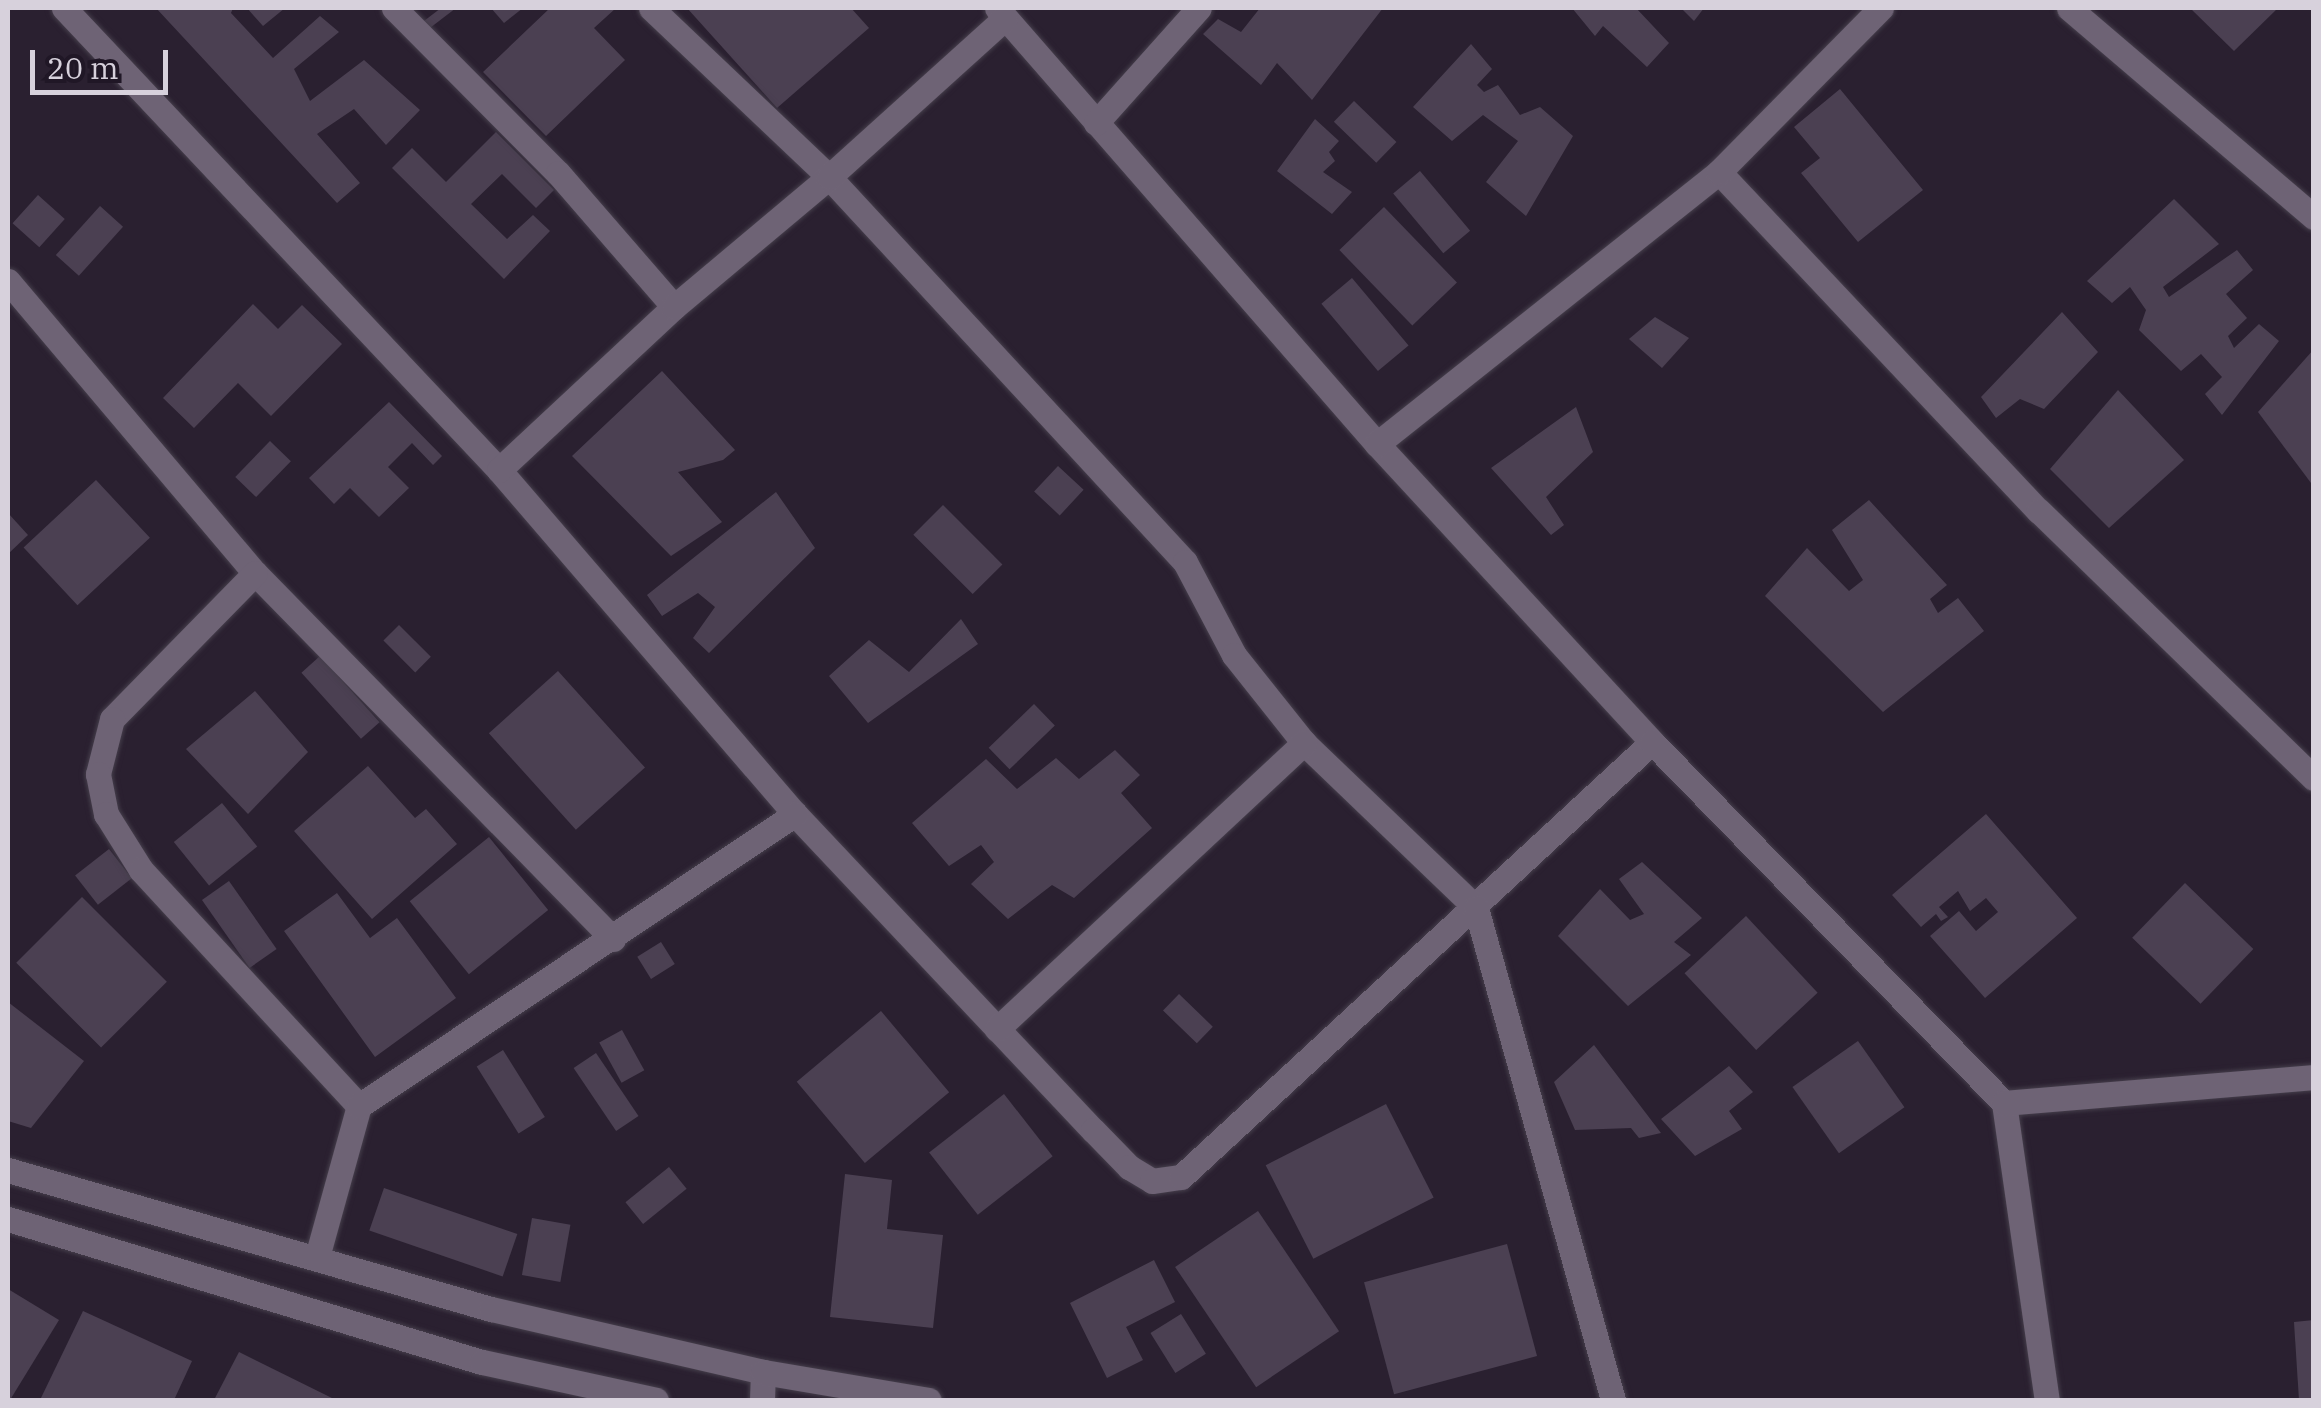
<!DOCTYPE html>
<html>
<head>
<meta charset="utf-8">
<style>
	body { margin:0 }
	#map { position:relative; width:2321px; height:1408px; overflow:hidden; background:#2a2030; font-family:"IBM Plex Serif",serif }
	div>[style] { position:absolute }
	.building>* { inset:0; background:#4b4052; transform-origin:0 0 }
	.roads { filter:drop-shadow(0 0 2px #453e4b) drop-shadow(0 0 2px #453e4b) }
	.minor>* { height:25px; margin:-12.5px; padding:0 12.5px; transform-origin:12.5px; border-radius:12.5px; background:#6e6375 }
	.tertiary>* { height:25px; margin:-12.5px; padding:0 12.5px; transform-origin:12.5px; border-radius:12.5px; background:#6e6375 }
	span { translate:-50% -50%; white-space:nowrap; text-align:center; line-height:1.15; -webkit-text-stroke:10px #201726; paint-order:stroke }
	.frame { position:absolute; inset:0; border:10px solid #d7d1dc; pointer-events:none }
	.scale { position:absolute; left:30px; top:50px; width:138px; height:45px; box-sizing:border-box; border:5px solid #d7d1dc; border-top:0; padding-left:12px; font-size:30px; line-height:35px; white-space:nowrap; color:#d7d1dc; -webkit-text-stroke:8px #201726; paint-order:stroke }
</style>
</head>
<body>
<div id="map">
	<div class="building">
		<div style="clip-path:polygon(156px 8px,233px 8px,231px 13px,273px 58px,320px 16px,339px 32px,294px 69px,310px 101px,364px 60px,420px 110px,386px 145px,354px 109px,317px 134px,360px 183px,337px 203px)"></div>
		<div style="clip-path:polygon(247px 8px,285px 8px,263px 26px)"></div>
		<div style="clip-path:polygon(441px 8px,456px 8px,426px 31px,420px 24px)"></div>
		<div style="clip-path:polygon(491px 8px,523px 8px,504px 23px)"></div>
		<div style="clip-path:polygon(550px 8px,616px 8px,594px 28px,625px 60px,546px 136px,483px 72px)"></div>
		<div style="clip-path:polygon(687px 8px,851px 8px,869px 28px,777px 108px)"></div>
		<div style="clip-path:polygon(1260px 8px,1383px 8px,1312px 100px,1277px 63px,1261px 85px,1203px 34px,1218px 19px,1241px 32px)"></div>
		<div style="clip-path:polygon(1572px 8px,1636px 8px,1669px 43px,1647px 67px,1603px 26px,1595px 36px)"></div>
		<div style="clip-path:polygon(1681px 8px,1704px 8px,1694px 21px)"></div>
		<div style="clip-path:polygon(2190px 8px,2278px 8px,2234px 51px)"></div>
		<div style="clip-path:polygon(1471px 44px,1492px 69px,1477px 85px,1484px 92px,1498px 85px,1520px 115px,1540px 107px,1573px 136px,1526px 216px,1486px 182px,1518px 141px,1483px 115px,1452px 141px,1413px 107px)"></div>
		<div style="clip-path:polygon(1840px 89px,1923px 190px,1858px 242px,1801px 173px,1820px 158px,1794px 127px)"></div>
		<div style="left:1354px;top:101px;width:59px;height:29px;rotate:44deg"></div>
		<div style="clip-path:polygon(1315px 119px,1339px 141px,1329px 152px,1335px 161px,1323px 172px,1352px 192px,1332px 214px,1277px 171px)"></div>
		<div style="clip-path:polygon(496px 132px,554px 190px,536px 208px,502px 174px,471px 204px,507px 239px,533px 215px,550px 231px,504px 279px,392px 168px,412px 148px,446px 182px)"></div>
		<div style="left:1420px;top:171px;width:78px;height:35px;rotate:50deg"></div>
		<div style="left:38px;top:195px;width:36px;height:38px;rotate:42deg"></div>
		<div style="clip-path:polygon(2174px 199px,2219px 244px,2163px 287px,2169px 297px,2237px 250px,2253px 270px,2226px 294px,2247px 318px,2228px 336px,2234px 348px,2259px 324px,2279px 341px,2222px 415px,2205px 394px,2222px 377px,2201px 354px,2181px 371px,2139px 330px,2146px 310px,2130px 287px,2112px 303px,2087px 281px)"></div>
		<div style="left:100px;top:206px;width:31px;height:66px;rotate:42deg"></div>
		<div style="left:1384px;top:207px;width:105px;height:62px;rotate:46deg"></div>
		<div style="left:1352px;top:278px;width:88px;height:40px;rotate:50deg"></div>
		<div style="clip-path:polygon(253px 304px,278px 329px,302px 305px,342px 344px,271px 416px,238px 383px,194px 428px,163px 398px)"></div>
		<div style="clip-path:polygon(2062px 312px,2098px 352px,2044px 409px,2020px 399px,1996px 418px,1981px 397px)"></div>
		<div style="clip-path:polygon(1655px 317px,1689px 338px,1662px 368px,1629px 339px)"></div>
		<div style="clip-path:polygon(2314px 349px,2314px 487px,2258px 412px)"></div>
		<div style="clip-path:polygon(662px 371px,735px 450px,723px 460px,678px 472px,722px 522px,671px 556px,572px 456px)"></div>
		<div style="clip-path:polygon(2118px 390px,2184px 460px,2109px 528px,2050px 469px)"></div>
		<div style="clip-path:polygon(389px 402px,442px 456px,433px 465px,412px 443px,388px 467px,409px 488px,379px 517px,350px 488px,334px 504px,309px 478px)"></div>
		<div style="clip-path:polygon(1576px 407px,1593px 452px,1546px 497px,1564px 525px,1551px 535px,1491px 468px)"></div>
		<div style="left:270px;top:441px;width:29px;height:50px;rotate:44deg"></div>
		<div style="left:1058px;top:466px;width:35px;height:35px;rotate:43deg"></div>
		<div style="left:96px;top:480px;width:79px;height:99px;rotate:47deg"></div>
		<div style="clip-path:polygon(776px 492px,815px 548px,709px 653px,693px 638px,715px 607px,698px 593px,662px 616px,647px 595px)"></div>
		<div style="clip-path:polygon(1869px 500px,1947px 585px,1930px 599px,1938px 613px,1958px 598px,1984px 631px,1883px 712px,1765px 596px,1807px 548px,1849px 591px,1863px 580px,1832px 530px)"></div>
		<div style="left:943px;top:505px;width:84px;height:42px;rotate:45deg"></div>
		<div style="clip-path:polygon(8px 513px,28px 535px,8px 554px)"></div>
		<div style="clip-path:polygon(961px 619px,978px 644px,868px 723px,829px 676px,869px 640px,909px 672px)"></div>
		<div style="left:399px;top:625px;width:45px;height:22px;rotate:45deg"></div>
		<div style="left:320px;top:656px;width:89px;height:25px;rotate:48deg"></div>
		<div style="left:558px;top:671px;width:130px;height:93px;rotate:48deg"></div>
		<div style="clip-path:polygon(255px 691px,308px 752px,248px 814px,186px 749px)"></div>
		<div style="left:1034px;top:704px;width:30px;height:63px;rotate:46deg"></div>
		<div style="clip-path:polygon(1115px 750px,1140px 775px,1121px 793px,1152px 828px,1074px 898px,1052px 885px,1008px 919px,971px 884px,994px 862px,981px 845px,949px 866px,912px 823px,986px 759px,1017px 789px,1056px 758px,1079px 779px)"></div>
		<div style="clip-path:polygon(368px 766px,415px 818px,426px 809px,457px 844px,372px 919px,294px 831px)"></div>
		<div style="left:222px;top:803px;width:56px;height:62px;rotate:51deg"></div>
		<div style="clip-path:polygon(1986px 814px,2077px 918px,1985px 998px,1930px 936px,1959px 911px,1976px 931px,1998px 912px,1986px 898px,1970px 911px,1958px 891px,1939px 907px,1948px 917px,1941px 921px,1936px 914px,1921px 927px,1892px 895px)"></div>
		<div style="left:489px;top:837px;width:94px;height:102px;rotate:51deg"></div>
		<div style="left:109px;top:849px;width:37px;height:43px;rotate:52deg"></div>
		<div style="clip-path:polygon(1642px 862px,1702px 918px,1674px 942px,1691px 955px,1628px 1006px,1558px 936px,1600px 889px,1630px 920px,1644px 914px,1619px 879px)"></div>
		<div style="left:229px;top:881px;width:83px;height:33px;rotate:55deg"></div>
		<div style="left:2185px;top:883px;width:95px;height:76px;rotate:44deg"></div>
		<div style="clip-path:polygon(337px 893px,370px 938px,397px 918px,456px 998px,375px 1057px,284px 931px)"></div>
		<div style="left:82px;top:897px;width:120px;height:93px;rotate:45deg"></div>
		<div style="left:1746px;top:916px;width:105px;height:84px;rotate:47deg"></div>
		<div style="left:661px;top:942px;width:26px;height:28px;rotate:58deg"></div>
		<div style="left:1179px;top:994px;width:47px;height:23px;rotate:44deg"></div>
		<div style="clip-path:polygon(8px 1002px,84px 1061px,31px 1128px,8px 1121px)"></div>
		<div style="left:881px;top:1011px;width:106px;height:110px;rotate:50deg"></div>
		<div style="left:622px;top:1030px;width:46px;height:26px;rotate:61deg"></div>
		<div style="left:1858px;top:1041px;width:81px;height:80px;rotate:55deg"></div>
		<div style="clip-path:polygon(1594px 1045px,1661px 1133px,1639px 1138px,1631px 1128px,1575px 1130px,1554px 1082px)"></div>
		<div style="left:503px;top:1050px;width:79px;height:31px;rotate:58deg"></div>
		<div style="left:596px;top:1053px;width:76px;height:27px;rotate:56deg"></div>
		<div style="clip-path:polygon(1729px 1066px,1753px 1092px,1729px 1111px,1742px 1129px,1695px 1156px,1661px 1119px)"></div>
		<div style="left:1004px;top:1094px;width:79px;height:95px;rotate:52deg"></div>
		<div style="left:1386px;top:1104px;width:105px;height:135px;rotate:63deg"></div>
		<div style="left:669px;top:1167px;width:28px;height:56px;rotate:51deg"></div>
		<div style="clip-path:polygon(845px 1174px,892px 1180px,887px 1229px,943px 1235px,933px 1328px,830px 1317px)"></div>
		<div style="left:384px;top:1188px;width:141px;height:45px;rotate:19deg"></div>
		<div style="left:1258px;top:1211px;width:145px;height:100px;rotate:56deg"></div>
		<div style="left:532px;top:1218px;width:39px;height:58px;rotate:10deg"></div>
		<div style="left:1507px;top:1244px;width:116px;height:148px;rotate:75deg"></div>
		<div style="clip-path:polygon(1154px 1260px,1175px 1302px,1126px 1327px,1143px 1360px,1107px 1378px,1070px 1303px)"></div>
		<div style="clip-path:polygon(8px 1289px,59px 1320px,10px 1400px,8px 1400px)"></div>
		<div style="clip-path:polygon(83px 1311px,192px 1361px,174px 1400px,40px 1400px)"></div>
		<div style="left:1181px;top:1314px;width:47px;height:36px;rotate:58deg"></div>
		<div style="clip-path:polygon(2314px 1320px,2314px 1400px,2299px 1400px,2294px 1322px)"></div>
		<div style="clip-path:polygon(239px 1352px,336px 1400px,214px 1400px)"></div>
	</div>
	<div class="roads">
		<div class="minor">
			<div style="left:64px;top:8px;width:635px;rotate:46.72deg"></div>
			<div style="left:499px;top:470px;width:454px;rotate:49.3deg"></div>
			<div style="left:795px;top:814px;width:434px;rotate:46.7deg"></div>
			<div style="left:1093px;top:1130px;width:52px;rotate:45.8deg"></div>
			<div style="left:1129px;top:1167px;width:27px;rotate:31deg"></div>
			<div style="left:1152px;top:1181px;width:29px;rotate:-8deg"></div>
			<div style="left:1181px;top:1177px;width:641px;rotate:-42.72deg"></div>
			<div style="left:394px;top:8px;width:233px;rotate:45.2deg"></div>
			<div style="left:558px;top:173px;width:177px;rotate:49.1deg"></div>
			<div style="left:651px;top:8px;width:245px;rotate:43.5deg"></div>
			<div style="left:829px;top:177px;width:524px;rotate:47.24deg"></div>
			<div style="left:1185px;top:562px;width:105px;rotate:62.2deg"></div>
			<div style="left:1234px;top:655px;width:112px;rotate:51.5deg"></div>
			<div style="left:1304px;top:743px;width:238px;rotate:43.8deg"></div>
			<div style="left:1476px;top:908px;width:511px;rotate:74.44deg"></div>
			<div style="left:997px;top:8px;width:578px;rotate:48.93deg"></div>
			<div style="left:1377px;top:444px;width:405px;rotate:47.3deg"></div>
			<div style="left:1652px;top:742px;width:504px;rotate:45.72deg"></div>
			<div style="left:2004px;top:1103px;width:300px;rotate:81.8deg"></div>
			<div style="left:2069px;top:8px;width:322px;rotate:40.5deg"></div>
			<div style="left:1096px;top:123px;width:154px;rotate:-48.2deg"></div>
			<div style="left:1719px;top:172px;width:466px;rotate:46.7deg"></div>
			<div style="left:2039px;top:511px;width:383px;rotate:44.2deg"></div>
			<div style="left:8px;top:281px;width:382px;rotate:49.8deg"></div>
			<div style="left:255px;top:573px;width:512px;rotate:45.63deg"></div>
			<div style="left:1377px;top:444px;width:437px;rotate:-38.5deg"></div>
			<div style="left:1719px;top:172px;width:231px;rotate:-45.4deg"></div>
			<div style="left:499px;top:470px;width:239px;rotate:-43deg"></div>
			<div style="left:674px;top:307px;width:202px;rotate:-40deg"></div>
			<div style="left:829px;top:177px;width:237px;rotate:-42.1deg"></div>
			<div style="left:255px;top:573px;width:204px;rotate:134.4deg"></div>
			<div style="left:112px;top:719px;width:57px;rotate:104.3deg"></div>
			<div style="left:98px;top:774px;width:41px;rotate:78.7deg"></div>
			<div style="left:106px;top:814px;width:66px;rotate:58deg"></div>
			<div style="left:141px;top:870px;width:321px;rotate:47.3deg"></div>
			<div style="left:997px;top:1029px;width:420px;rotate:-43deg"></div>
			<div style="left:2004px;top:1103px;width:311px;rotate:-4.8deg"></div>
			<div style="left:317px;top:1257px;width:157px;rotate:-74.5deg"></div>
			<div style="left:359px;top:1106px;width:525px;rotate:-33.81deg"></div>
			<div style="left:762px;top:1400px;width:28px;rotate:-88deg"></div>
		</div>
		<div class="tertiary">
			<div style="left:8px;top:1170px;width:503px;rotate:16.06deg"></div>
			<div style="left:491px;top:1309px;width:279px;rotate:13deg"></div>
			<div style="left:763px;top:1372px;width:168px;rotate:9.6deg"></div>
			<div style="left:8px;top:1219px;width:495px;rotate:16.8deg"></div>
			<div style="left:482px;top:1362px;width:178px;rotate:12.3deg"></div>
		</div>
	</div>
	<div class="frame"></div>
	<div class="scale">20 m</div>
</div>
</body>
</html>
